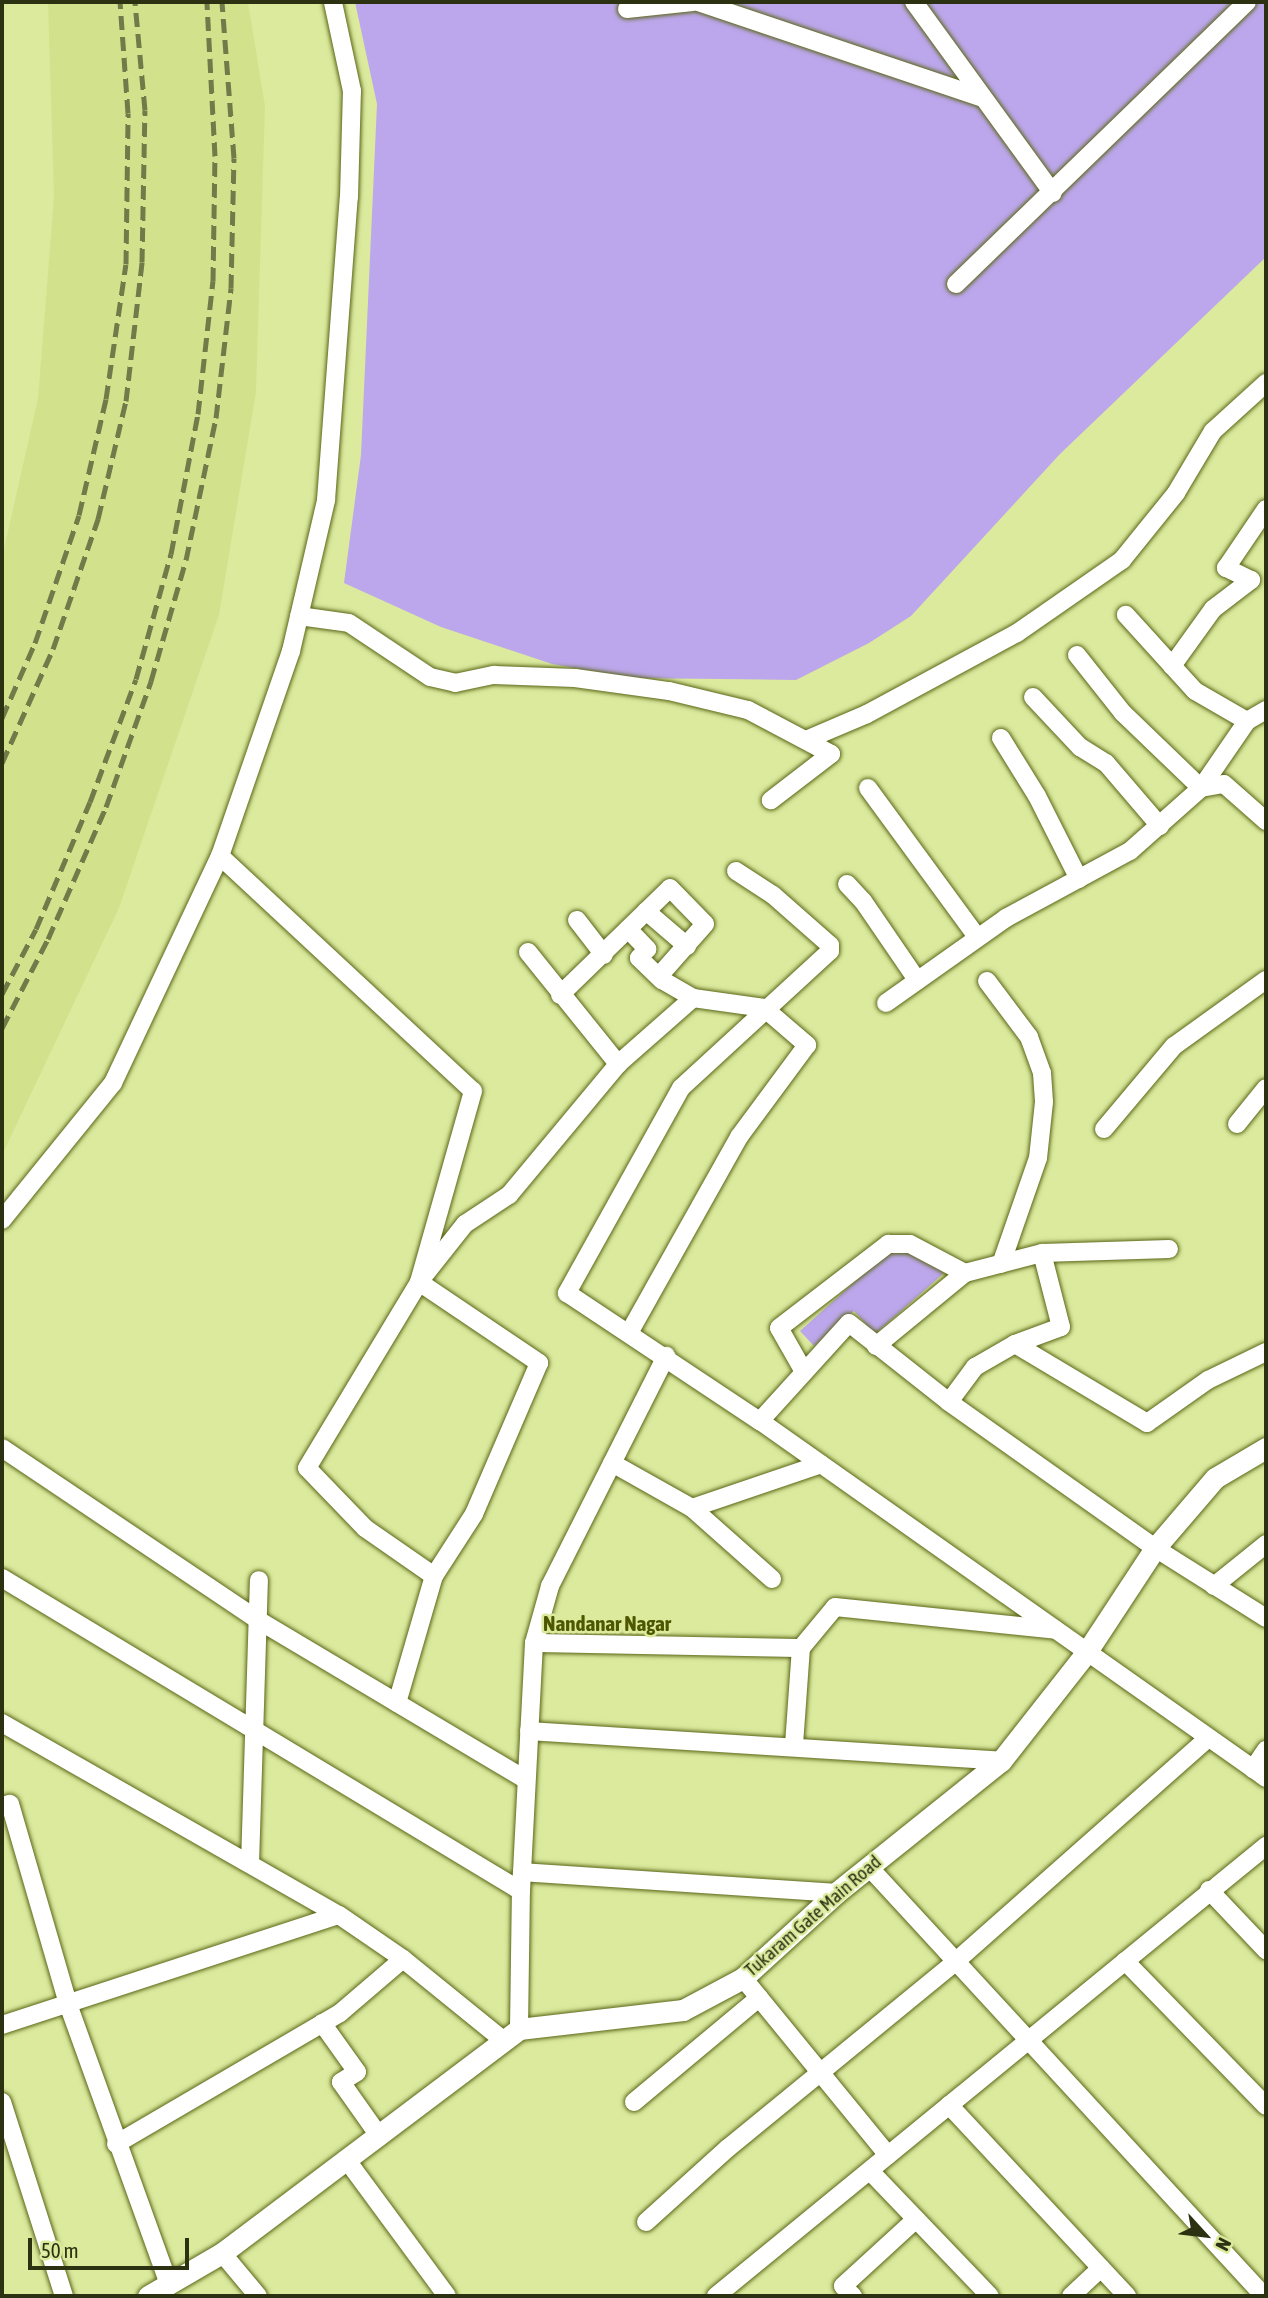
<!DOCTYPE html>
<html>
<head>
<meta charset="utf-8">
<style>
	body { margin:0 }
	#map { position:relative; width:1268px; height:2298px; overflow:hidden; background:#dbea9d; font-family:"Asap Condensed",sans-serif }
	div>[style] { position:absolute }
	.built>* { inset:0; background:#d2e28c }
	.green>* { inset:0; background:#bca7ec }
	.roads { filter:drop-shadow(0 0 2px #5b6617) drop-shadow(0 0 2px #5b6617) }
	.minor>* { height:18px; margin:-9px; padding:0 9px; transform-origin:9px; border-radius:9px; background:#fff }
	.tertiary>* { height:21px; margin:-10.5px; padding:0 10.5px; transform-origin:10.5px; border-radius:10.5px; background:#fff }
	.rail>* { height:5px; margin-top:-2.5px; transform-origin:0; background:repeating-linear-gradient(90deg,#717a49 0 14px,transparent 0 21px) }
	span { translate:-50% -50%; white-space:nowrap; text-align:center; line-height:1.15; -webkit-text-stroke:5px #dbea9d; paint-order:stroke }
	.street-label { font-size:19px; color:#2c3112 }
	.neighbourhood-label { font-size:21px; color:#4d5700; font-weight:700 }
	.frame { position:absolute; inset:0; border:4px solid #2c3112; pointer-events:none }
	.north { position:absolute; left:1170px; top:2200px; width:70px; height:70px; -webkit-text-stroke:5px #dbea9d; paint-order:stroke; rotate:117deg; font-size:19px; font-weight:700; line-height:28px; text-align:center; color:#2c3112 }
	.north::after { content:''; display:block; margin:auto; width:24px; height:32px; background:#2c3112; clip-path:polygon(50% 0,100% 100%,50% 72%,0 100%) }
	.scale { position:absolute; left:28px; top:2238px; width:161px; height:32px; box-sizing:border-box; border:4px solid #2c3112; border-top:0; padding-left:9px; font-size:21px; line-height:24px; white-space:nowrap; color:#2c3112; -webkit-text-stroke:5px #dbea9d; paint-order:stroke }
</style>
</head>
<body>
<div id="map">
	<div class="built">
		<div style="clip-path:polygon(48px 2px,248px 2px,265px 106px,256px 392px,219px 615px,119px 908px,2px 1155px,2px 558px,38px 398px,54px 197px)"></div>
	</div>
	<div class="green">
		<div style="clip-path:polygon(355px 2px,1266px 2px,1266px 257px,1060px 454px,911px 616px,869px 643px,796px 680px,630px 678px,552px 664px,441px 627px,344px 583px,361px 455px,377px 104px)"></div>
		<div style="clip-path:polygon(912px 1250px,944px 1273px,875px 1334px,854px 1311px,814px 1346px,800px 1331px,888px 1252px)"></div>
	</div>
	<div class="roads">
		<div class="minor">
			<div style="left:698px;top:2px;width:299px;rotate:18.6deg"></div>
			<div style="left:914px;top:2px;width:236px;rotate:54deg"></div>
			<div style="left:627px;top:9px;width:66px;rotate:-6.1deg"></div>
			<div style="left:956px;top:284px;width:405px;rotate:-44.1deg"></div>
			<div style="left:299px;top:616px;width:50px;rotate:8deg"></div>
			<div style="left:349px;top:623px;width:97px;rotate:33.7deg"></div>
			<div style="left:430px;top:677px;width:26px;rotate:13deg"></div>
			<div style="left:455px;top:683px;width:40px;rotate:-12deg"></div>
			<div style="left:494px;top:675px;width:81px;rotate:2.1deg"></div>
			<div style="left:575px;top:678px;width:95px;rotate:7.9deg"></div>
			<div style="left:669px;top:691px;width:81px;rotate:13.5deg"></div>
			<div style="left:748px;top:710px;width:94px;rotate:27.9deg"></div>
			<div style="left:831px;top:754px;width:76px;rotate:142.5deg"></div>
			<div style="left:1077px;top:655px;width:74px;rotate:51.6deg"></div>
			<div style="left:1123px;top:713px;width:108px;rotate:43.9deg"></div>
			<div style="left:1201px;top:788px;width:23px;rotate:-10deg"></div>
			<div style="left:1224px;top:784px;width:56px;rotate:41.4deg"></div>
			<div style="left:1172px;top:666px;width:70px;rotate:-54.3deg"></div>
			<div style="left:1213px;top:609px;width:48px;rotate:-37.3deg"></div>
			<div style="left:1251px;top:580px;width:28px;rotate:-154deg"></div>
			<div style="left:1226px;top:568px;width:71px;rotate:-55.9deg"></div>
			<div style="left:1033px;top:697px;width:69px;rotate:46.8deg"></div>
			<div style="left:1080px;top:747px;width:31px;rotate:32deg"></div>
			<div style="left:1106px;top:763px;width:83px;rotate:49.4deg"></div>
			<div style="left:1247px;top:721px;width:22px;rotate:-30deg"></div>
			<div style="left:1001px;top:738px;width:68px;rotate:58.2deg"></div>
			<div style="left:1037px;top:796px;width:93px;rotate:63.2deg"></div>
			<div style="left:806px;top:740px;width:66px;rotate:-23.1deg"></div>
			<div style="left:867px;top:714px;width:170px;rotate:-28.4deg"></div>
			<div style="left:1017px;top:633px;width:128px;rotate:-34.8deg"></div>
			<div style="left:1122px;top:560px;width:86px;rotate:-51.1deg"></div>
			<div style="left:1176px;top:493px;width:72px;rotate:-59.2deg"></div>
			<div style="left:1213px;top:431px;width:72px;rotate:-42.2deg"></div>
			<div style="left:868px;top:788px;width:185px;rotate:53.8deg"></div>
			<div style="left:220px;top:856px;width:345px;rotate:42.9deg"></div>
			<div style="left:473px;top:1091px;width:198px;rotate:105.8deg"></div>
			<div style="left:419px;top:1282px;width:145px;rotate:34deg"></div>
			<div style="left:539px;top:1363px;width:164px;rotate:113.3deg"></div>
			<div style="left:474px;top:1514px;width:74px;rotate:122.8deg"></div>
			<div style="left:736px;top:871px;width:44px;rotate:33deg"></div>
			<div style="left:773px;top:895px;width:76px;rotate:41.3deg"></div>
			<div style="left:830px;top:945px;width:6px;rotate:90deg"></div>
			<div style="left:830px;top:951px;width:202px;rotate:137.4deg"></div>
			<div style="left:681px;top:1088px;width:235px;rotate:119.1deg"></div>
			<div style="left:567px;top:1293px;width:232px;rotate:33.6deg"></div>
			<div style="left:760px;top:1421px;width:619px;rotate:35.2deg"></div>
			<div style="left:847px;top:884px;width:23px;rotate:47deg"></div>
			<div style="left:863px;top:901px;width:96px;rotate:55.6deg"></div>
			<div style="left:646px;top:911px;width:54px;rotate:40.5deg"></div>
			<div style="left:577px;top:920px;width:44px;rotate:52.4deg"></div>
			<div style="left:628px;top:929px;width:28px;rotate:46deg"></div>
			<div style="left:647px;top:949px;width:12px;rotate:132deg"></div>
			<div style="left:639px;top:958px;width:32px;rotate:44deg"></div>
			<div style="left:662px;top:980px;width:36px;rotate:30deg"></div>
			<div style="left:693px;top:998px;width:72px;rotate:8deg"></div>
			<div style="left:764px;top:1008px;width:57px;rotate:40.7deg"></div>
			<div style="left:807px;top:1045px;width:114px;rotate:126.5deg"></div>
			<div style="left:739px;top:1137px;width:223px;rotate:119.3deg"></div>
			<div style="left:528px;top:952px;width:144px;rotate:51.2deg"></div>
			<div style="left:987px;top:981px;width:70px;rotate:53.1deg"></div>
			<div style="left:1029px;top:1037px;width:38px;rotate:70deg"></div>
			<div style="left:1042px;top:1073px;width:29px;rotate:86deg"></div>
			<div style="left:1044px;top:1102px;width:56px;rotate:96.1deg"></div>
			<div style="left:1038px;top:1158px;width:112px;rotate:109.2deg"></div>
			<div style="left:560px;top:995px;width:153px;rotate:-44.2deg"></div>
			<div style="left:670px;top:888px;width:50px;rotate:45.8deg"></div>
			<div style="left:705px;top:924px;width:69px;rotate:131.5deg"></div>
			<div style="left:886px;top:1003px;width:147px;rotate:-35.3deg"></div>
			<div style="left:1006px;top:918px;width:141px;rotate:-28.4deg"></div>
			<div style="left:1130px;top:851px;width:95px;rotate:-41.6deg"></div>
			<div style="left:1201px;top:788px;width:81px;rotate:-55.5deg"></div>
			<div style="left:1247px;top:721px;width:60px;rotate:-150deg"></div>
			<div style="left:1195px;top:691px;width:103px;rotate:-132.2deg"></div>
			<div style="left:1237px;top:1124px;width:46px;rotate:-51.1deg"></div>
			<div style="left:1104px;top:1129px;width:109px;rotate:-49.9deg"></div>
			<div style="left:1174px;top:1046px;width:113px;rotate:-35.7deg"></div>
			<div style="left:2px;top:1220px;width:176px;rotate:-51deg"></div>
			<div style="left:113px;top:1083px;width:251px;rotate:-64.8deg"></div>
			<div style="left:220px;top:856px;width:217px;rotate:-70.9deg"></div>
			<div style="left:291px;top:651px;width:155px;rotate:-76.9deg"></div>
			<div style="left:326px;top:500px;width:304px;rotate:-85.7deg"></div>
			<div style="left:349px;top:197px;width:106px;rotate:-88.4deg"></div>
			<div style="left:352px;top:91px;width:91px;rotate:-102.1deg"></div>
			<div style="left:1015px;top:1344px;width:154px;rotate:30.9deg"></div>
			<div style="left:1147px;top:1423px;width:75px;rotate:-35.2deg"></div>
			<div style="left:1208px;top:1380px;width:64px;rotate:-25.8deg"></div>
			<div style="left:876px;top:1346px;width:115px;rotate:-39.4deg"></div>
			<div style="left:965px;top:1273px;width:80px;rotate:-14.6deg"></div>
			<div style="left:1042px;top:1253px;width:127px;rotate:-1.8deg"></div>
			<div style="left:803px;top:1370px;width:48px;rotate:-119.7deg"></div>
			<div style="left:779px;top:1328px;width:138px;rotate:-37.6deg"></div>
			<div style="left:888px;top:1244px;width:22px"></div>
			<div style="left:910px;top:1244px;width:62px;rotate:27.8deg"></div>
			<div style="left:949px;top:1402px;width:44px;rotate:-53.4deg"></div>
			<div style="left:975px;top:1367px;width:46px;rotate:-29.9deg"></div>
			<div style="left:1015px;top:1344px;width:49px;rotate:-20.3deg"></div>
			<div style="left:1061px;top:1327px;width:76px;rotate:-104.4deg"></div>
			<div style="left:760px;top:1421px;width:132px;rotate:-47.8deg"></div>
			<div style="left:849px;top:1323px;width:127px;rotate:38.3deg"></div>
			<div style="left:949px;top:1402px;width:252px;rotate:35.3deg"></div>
			<div style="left:1155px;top:1548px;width:131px;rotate:32.2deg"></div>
			<div style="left:2px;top:1448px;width:308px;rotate:33.9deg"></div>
			<div style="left:258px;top:1620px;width:312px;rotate:30.8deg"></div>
			<div style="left:612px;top:1463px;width:92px;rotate:29.4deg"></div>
			<div style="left:692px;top:1508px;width:136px;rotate:-18.8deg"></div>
			<div style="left:692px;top:1508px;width:107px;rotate:41.6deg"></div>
			<div style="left:2px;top:1578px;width:606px;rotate:31.09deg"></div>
			<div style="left:1214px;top:1586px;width:67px;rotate:-38.9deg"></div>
			<div style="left:534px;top:1643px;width:267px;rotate:1.1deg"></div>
			<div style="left:801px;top:1648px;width:53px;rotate:-50.3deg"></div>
			<div style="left:835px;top:1607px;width:222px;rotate:5.9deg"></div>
			<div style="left:397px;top:1703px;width:132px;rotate:-73.8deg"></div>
			<div style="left:434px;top:1576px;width:84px;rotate:-145.2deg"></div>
			<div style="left:365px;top:1528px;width:83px;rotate:-134deg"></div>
			<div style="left:307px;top:1468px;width:217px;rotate:-58.9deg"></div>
			<div style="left:419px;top:1282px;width:74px;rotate:-51.6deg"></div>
			<div style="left:465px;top:1224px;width:53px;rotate:-33.4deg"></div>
			<div style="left:509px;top:1195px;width:170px;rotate:-50.2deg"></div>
			<div style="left:618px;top:1064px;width:100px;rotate:-41.3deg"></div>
			<div style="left:2px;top:1723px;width:388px;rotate:29.7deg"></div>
			<div style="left:339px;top:1915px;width:78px;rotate:34.5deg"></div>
			<div style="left:403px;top:1959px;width:129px;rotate:39deg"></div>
			<div style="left:529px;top:1731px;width:473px;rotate:3.6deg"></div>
			<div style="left:794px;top:1745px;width:97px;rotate:-85.9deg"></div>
			<div style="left:1253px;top:1769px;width:23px;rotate:-56deg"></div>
			<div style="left:2px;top:1806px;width:8px;rotate:-14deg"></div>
			<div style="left:10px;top:1804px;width:208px;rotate:73.8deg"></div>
			<div style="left:68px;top:2004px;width:299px;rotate:70.2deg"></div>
			<div style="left:250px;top:1864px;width:284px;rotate:-88.2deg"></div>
			<div style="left:869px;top:1867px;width:583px;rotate:47.36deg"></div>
			<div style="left:522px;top:1872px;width:315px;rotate:3.8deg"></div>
			<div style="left:1209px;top:1890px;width:83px;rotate:46.5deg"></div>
			<div style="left:1125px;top:1961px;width:202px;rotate:45.8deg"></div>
			<div style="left:743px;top:1978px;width:229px;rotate:50.7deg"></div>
			<div style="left:322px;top:2023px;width:60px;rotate:54.5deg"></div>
			<div style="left:357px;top:2072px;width:19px;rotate:148deg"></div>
			<div style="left:341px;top:2082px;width:67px;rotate:54.7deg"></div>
			<div style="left:2px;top:2025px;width:354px;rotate:-18.1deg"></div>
			<div style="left:519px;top:2029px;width:138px;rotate:-89.2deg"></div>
			<div style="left:521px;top:1891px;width:248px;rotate:-87deg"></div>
			<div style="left:534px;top:1643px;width:59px;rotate:-74.3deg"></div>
			<div style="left:550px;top:1586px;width:258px;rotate:-63.2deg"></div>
			<div style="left:2px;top:2102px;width:204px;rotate:72.3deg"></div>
			<div style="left:634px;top:2102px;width:163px;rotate:-39.8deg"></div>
			<div style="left:949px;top:2105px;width:261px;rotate:47deg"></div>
			<div style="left:116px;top:2144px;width:259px;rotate:-30.3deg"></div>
			<div style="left:340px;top:2013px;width:83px;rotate:-40.6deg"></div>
			<div style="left:346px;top:2159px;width:170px;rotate:53.6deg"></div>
			<div style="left:870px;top:2171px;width:173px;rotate:46.2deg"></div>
			<div style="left:646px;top:2222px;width:110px;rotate:-42.1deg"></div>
			<div style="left:728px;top:2148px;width:292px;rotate:-39.3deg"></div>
			<div style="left:954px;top:1963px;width:338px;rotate:-41.5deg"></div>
			<div style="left:222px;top:2253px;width:56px;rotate:50.1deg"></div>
			<div style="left:716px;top:2296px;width:711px;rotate:-39.29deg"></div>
			<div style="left:853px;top:2296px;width:14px;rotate:-135deg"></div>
			<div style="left:843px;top:2286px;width:99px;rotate:-42.5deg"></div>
			<div style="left:1071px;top:2296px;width:41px;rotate:-43deg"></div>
		</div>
		<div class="tertiary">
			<div style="left:148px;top:2296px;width:86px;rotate:-30.2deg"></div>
			<div style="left:222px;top:2253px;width:372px;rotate:-37deg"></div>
			<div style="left:519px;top:2029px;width:165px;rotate:-6.6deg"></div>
			<div style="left:683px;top:2010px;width:68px;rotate:-28.1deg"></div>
			<div style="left:743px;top:1978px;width:126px;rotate:-42.4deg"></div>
			<div style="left:836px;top:1893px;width:211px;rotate:-38.7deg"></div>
			<div style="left:1001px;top:1761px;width:137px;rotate:-51.8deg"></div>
			<div style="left:1086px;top:1653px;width:126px;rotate:-56.7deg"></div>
			<div style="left:1155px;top:1548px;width:92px;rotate:-49.4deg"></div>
			<div style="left:1215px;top:1478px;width:59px;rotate:-30.5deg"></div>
		</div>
	</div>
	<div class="rail">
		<div style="left:2px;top:718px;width:82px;rotate:-66.3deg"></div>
		<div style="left:35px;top:643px;width:135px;rotate:-71deg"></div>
		<div style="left:79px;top:515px;width:119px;rotate:-76.9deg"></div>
		<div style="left:106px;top:399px;width:136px;rotate:-81.6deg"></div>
		<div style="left:126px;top:264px;width:151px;rotate:-89.2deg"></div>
		<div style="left:128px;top:113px;width:111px;rotate:-94.1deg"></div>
		<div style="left:2px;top:763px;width:125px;rotate:-65.9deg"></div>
		<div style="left:53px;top:649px;width:138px;rotate:-70.9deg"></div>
		<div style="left:98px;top:519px;width:121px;rotate:-76.7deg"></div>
		<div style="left:126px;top:401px;width:140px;rotate:-83.4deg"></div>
		<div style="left:142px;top:262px;width:152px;rotate:-88.9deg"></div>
		<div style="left:145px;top:110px;width:108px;rotate:-95.3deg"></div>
		<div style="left:2px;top:994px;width:73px;rotate:-62.4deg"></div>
		<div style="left:36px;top:929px;width:138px;rotate:-67deg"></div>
		<div style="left:90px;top:802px;width:131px;rotate:-69.5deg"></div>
		<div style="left:136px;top:679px;width:130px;rotate:-74.4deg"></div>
		<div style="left:171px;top:554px;width:143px;rotate:-79.1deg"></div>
		<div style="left:198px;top:414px;width:134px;rotate:-83.6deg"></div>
		<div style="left:213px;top:281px;width:125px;rotate:-89.1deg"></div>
		<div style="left:215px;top:156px;width:154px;rotate:-93deg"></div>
		<div style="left:2px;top:1028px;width:100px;rotate:-62.7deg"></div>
		<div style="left:48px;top:939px;width:144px;rotate:-66.3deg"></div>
		<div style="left:106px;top:807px;width:134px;rotate:-70.3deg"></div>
		<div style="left:151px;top:681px;width:126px;rotate:-73.9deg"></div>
		<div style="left:186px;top:560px;width:145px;rotate:-78.1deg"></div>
		<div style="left:216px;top:418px;width:131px;rotate:-83.4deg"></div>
		<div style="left:231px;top:288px;width:130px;rotate:-88.7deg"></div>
		<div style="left:234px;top:158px;width:156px;rotate:-94.4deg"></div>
	</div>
	<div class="street-label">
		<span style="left:813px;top:1916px;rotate:-41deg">Tukaram Gate Main Road</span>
	</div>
	<div class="neighbourhood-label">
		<span style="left:607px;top:1623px">Nandanar Nagar</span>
	</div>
	<div class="frame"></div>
	<div class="north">N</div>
	<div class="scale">50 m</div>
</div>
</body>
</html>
